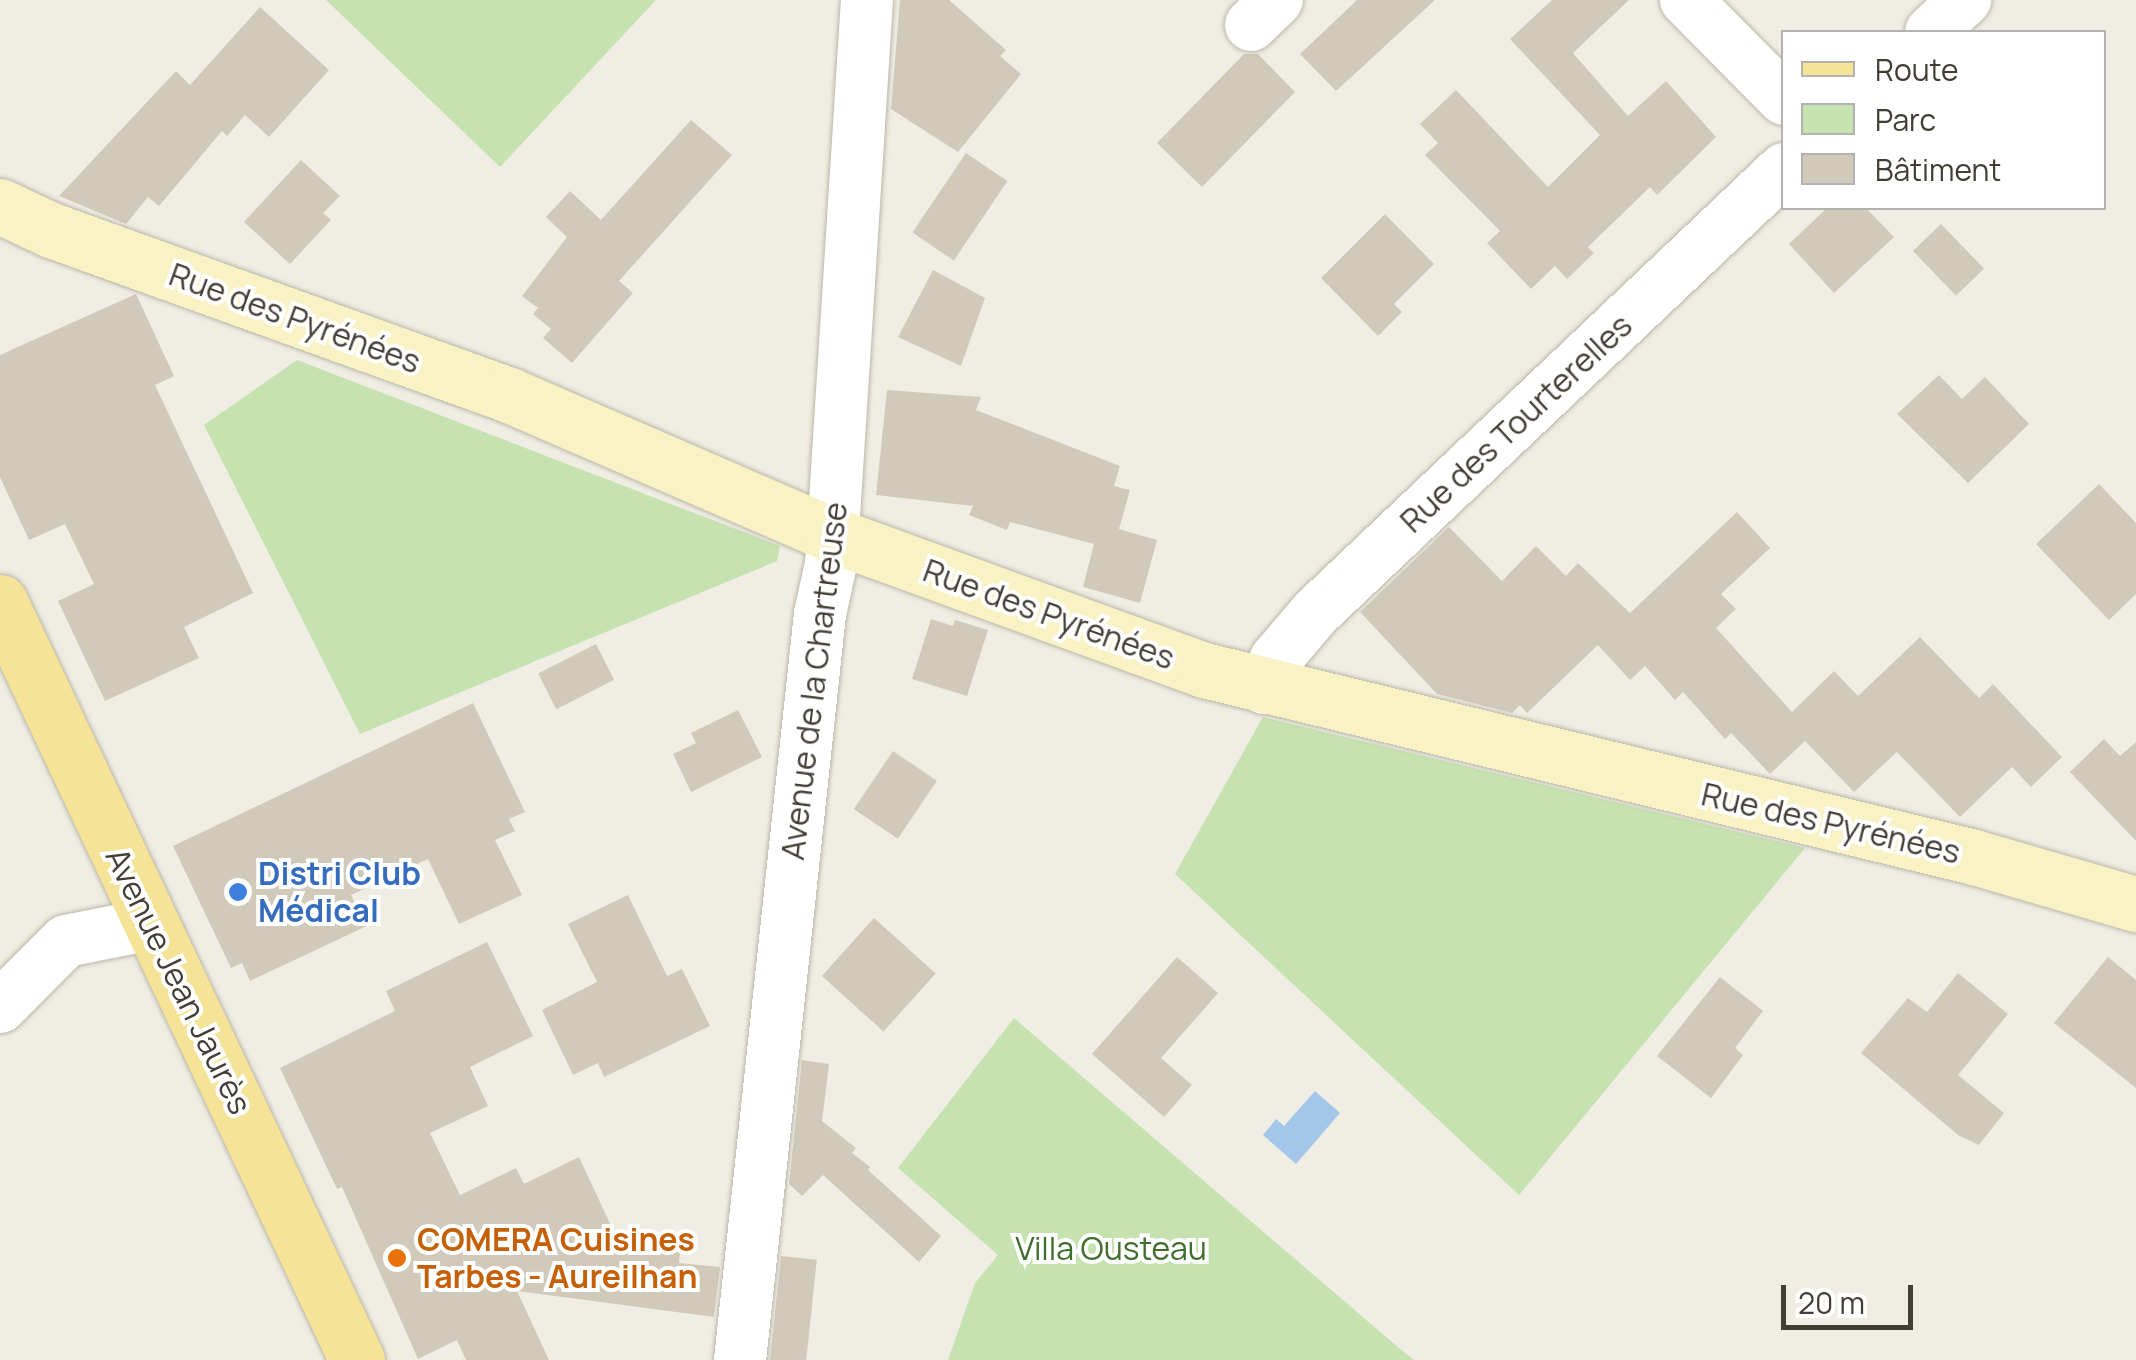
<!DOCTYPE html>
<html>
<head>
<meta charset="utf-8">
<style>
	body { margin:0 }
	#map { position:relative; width:2136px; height:1360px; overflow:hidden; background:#f0eee4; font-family:Manrope,sans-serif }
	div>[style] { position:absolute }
	.green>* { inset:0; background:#c6e2b0 }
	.water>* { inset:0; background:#a4c6e9 }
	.building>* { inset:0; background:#d1caba; transform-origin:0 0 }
	.roads { filter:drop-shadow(0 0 2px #bbb6a8) drop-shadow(0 0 2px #bbb6a8) }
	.street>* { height:52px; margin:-26px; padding:0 26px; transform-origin:26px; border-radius:26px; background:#fff }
	.secondary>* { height:55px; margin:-27.5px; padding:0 27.5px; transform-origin:27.5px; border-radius:27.5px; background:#f9f2c5 }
	.primary>* { height:55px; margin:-27.5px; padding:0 27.5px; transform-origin:27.5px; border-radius:27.5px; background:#f5e498 }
	.dots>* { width:28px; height:28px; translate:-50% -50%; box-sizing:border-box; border:5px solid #fff; border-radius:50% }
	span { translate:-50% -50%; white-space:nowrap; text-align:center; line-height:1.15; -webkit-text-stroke:8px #fff; paint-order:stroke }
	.street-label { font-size:32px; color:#423e35 }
	.shop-label { font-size:32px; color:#366cbe; font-weight:700 }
	.left { translate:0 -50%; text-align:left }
	.food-label { font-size:32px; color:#c56008; font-weight:700 }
	.park-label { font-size:32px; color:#3f6e2d }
	.legend { position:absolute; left:1781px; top:30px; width:325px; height:180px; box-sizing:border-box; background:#fff; border:2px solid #b3b2ae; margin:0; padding:12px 18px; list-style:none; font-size:30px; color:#423e35 }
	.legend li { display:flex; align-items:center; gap:20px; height:50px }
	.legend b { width:50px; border:2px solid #b3b2ae }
	.scale { position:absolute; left:1781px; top:1285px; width:132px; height:45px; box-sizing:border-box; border:5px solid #423e35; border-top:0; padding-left:12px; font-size:30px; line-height:35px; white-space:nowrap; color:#423e35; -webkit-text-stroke:8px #fff; paint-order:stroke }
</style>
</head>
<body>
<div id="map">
	<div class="green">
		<div style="clip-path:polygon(326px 0,656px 0,500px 167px)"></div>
		<div style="clip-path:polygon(297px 360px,780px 546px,777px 561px,360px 734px,204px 425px)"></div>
		<div style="clip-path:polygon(1263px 717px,1805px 848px,1519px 1195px,1175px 874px)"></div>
		<div style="clip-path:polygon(1014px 1018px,1399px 1348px,1414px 1360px,948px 1360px,975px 1283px,998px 1255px,898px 1168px)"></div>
	</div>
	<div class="water">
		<div style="clip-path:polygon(1315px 1091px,1340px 1113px,1296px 1164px,1263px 1135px,1276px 1119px,1284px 1126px)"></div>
	</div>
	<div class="building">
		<div style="clip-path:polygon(900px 0,949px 0,1006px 50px,1000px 56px,1021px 74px,958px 152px,891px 109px)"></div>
		<div style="clip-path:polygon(1357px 0,1435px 0,1336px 91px,1300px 54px)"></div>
		<div style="clip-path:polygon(1552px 0,1629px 0,1573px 53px,1628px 116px,1666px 81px,1716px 137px,1657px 195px,1650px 187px,1588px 247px,1594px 253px,1567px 279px,1555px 266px,1531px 289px,1487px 243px,1500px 231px,1425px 155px,1438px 143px,1420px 124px,1456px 90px,1548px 187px,1600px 135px,1510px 39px)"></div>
		<div style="clip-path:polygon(260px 7px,329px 70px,269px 137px,245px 115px,227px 136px,222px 131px,159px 206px,148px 197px,126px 224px,59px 196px,176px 71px,190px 85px)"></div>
		<div style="clip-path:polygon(1244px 54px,1258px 54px,1295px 92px,1202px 187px,1157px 143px)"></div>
		<div style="clip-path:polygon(691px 120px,732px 155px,619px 281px,633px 293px,572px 363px,543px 338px,551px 329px,533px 314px,538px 308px,522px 296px,567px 237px,546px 217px,570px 191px,601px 220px)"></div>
		<div style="left:966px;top:153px;width:50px;height:96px;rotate:34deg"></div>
		<div style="clip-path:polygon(301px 160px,340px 196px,323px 213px,331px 220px,290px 264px,244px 222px)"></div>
		<div style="clip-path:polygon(1827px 208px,1866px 208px,1894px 237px,1834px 293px,1789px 244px)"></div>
		<div style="clip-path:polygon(1385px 214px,1434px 264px,1394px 304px,1402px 312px,1378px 336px,1321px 278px)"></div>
		<div style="left:1941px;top:224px;width:62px;height:39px;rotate:46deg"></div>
		<div style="clip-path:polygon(933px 270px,985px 298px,961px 366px,898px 337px)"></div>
		<div style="clip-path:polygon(136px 294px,174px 376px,155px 385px,253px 593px,184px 627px,199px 658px,105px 701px,58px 601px,94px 584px,65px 524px,29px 540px,0 477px,0 355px)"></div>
		<div style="clip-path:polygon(1939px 375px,1962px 399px,1985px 377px,2029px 424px,1968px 483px,1897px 414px)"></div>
		<div style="clip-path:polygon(887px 390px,981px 397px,976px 410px,1120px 466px,1114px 486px,1130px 490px,1119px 529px,1157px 540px,1140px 603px,1083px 587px,1094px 544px,1010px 522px,1007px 530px,969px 515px,973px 506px,876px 495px)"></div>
		<div style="clip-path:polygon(2099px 484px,2136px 523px,2136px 594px,2109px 620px,2036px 544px)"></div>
		<div style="clip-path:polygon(1737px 512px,1770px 548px,1721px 594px,1736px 609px,1716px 628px,1792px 712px,1834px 671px,1858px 696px,1920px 637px,1979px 698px,1993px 684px,2062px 757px,2031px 787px,2012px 767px,1960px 817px,1897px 752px,1854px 792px,1805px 741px,1770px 774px,1731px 733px,1725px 739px,1683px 692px,1675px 700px,1645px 666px,1630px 680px,1598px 645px,1527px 713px,1520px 705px,1512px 713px,1437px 694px,1360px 612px,1449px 527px,1502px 581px,1536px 546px,1566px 576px,1578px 563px,1630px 613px)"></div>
		<div style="clip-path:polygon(931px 619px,953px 626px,955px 620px,988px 630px,967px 696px,912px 679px)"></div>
		<div style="left:596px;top:644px;width:40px;height:65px;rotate:63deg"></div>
		<div style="clip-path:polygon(473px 703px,525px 812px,509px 819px,515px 831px,495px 840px,522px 895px,459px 924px,428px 859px,351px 895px,367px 926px,250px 981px,242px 963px,231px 968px,173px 846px)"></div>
		<div style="clip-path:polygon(738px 710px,762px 757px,691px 792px,673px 754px,696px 743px,691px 733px)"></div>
		<div style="clip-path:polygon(2104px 739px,2120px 756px,2136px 742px,2136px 841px,2070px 772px)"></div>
		<div style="left:893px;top:751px;width:53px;height:70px;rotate:34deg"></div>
		<div style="clip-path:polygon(628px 895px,667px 976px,682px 969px,710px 1026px,604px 1077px,598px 1063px,573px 1075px,542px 1010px,597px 982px,568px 924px)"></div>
		<div style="left:874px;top:918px;width:83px;height:78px;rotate:42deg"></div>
		<div style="clip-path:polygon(487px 942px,533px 1036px,470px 1067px,488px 1106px,430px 1133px,460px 1195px,516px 1168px,524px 1184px,579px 1157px,614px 1232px,681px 1240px,679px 1263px,720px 1267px,714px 1317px,517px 1291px,549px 1360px,466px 1360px,457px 1340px,418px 1359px,342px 1187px,337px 1189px,280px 1068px,395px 1011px,386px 991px)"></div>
		<div style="clip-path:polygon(1177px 957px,1218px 993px,1161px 1058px,1192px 1085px,1164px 1117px,1092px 1054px)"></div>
		<div style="clip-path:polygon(2108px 957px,2136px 980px,2136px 1088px,2054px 1023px)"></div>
		<div style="clip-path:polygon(1958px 973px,2008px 1014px,1958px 1075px,2004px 1113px,1979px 1145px,1958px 1135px,1861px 1053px,1908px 998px,1927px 1012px)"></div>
		<div style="clip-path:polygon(1720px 977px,1763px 1011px,1735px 1048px,1743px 1055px,1711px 1098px,1657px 1056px)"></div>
		<div style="clip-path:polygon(802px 1060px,829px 1064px,822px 1121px,856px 1148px,852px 1153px,870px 1167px,868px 1170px,941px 1236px,919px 1262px,823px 1175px,802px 1196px,789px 1184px)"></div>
		<div style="left:781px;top:1256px;width:36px;height:105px;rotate:6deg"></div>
	</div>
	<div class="roads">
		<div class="street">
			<div style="left:1686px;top:0;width:139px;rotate:45.3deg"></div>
			<div style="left:1251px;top:25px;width:36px;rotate:-44deg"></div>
			<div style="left:1931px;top:32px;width:47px;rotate:-43.3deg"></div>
			<div style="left:1264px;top:688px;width:31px;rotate:-68deg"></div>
			<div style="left:1276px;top:659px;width:60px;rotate:-49.7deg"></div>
			<div style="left:1315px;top:613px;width:646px;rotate:-43.43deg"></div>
			<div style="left:0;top:1007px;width:93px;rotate:-45deg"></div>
			<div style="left:66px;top:941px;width:87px;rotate:-11.3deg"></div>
			<div style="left:740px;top:1360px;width:750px;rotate:-83.88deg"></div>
			<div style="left:820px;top:614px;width:51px;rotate:-77.6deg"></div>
			<div style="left:831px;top:564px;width:565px;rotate:-86.35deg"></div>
		</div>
		<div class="secondary">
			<div style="left:0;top:206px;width:56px;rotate:25.2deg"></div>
			<div style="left:51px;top:230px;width:487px;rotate:19.8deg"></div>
			<div style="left:509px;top:395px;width:353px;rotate:23.4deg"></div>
			<div style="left:833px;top:535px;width:395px;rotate:20deg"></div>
			<div style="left:1204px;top:670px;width:792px;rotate:13.65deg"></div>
			<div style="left:1974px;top:857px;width:169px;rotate:16.2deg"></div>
		</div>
		<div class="primary">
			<div style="left:0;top:602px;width:838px;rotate:64.78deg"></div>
		</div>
	</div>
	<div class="dots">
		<div style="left:238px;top:892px;background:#3f7fe0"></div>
		<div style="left:397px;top:1258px;background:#e8710a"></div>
	</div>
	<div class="street-label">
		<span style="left:295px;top:318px;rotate:20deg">Rue des Pyrénées</span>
		<span style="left:1516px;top:423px;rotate:-43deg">Rue des Tourterelles</span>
		<span style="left:1049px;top:614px;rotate:20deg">Rue des Pyrénées</span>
		<span style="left:814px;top:681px;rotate:-83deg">Avenue de la Chartreuse</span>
		<span style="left:1831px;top:823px;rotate:13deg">Rue des Pyrénées</span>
		<span style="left:179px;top:981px;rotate:64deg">Avenue Jean Jaurès</span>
	</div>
	<div class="shop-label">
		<span class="left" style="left:258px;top:892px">Distri Club<br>Médical</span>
	</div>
	<div class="food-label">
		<span class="left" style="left:417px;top:1258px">COMERA Cuisines<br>Tarbes - Aureilhan</span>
	</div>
	<div class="park-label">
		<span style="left:1111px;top:1248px">Villa Ousteau</span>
	</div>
	<ul class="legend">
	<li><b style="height:12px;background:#f5e498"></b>Route</li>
	<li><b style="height:28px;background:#c6e2b0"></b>Parc</li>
	<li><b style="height:28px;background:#d1caba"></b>Bâtiment</li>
	</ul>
	<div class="scale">20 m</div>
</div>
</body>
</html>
